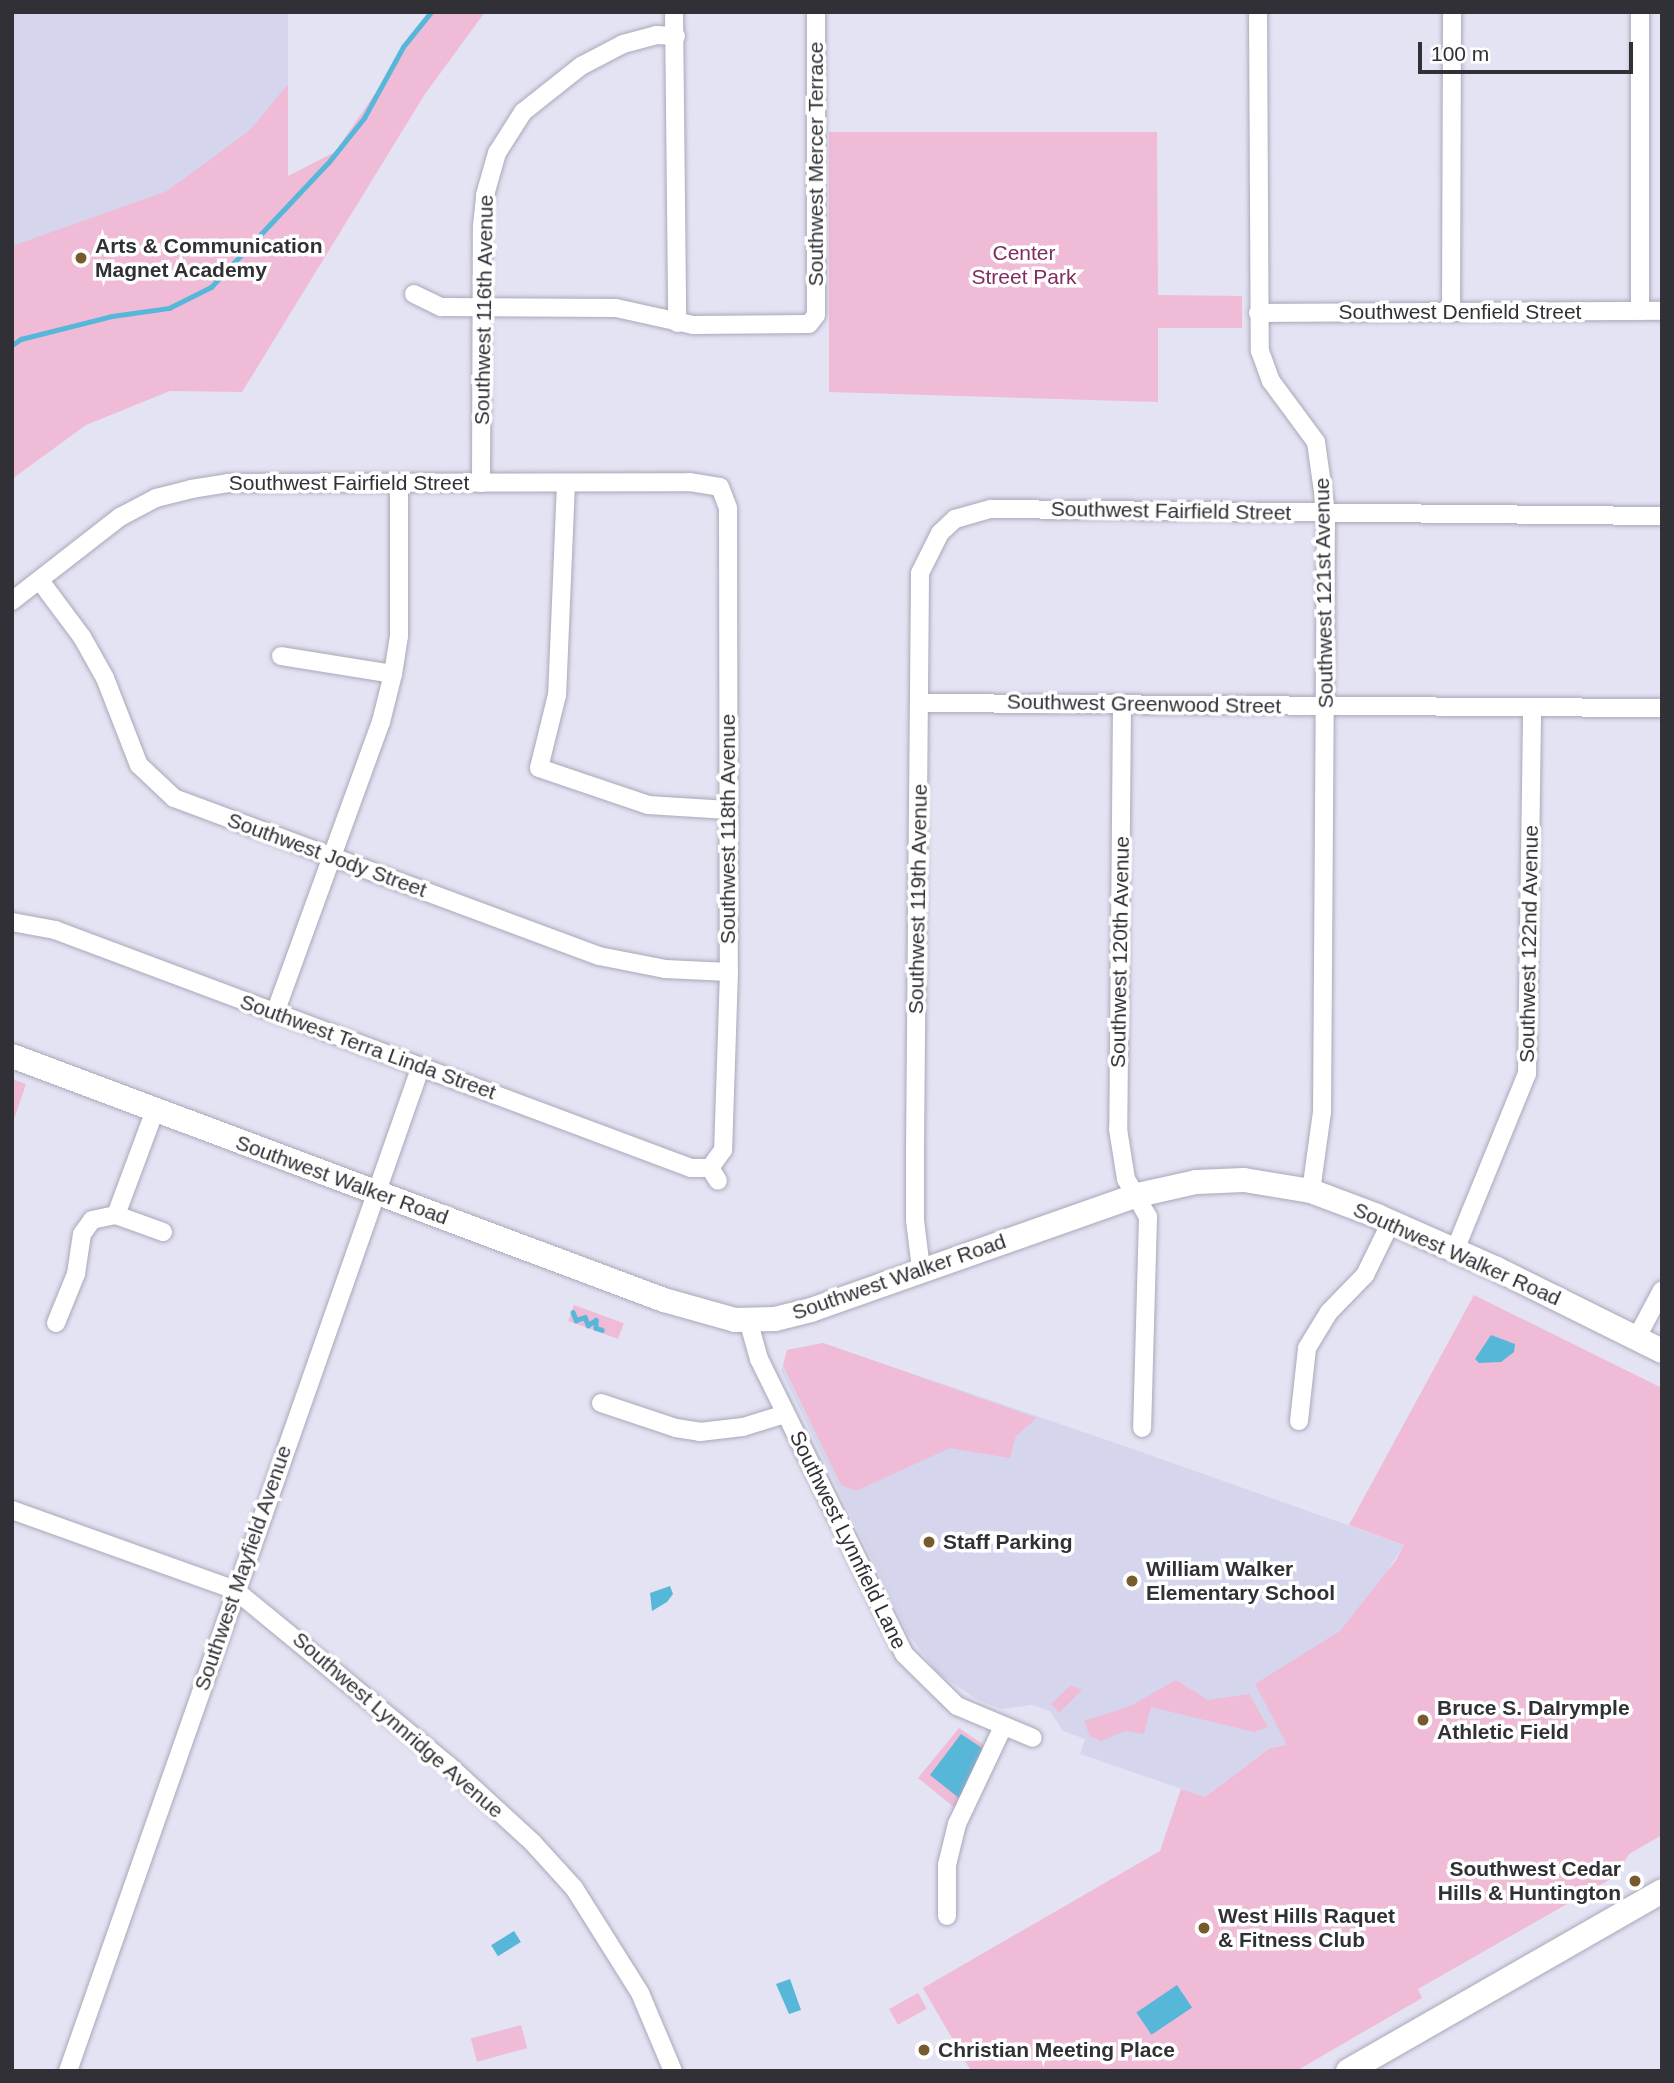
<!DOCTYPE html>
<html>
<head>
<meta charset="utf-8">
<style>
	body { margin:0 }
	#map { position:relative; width:1674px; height:2083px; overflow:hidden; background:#e3e3f4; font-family:Helvetica,sans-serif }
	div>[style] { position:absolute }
	.built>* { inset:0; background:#d5d6ed }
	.green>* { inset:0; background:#efbbd7; transform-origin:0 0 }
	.water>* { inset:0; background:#57b7d9; transform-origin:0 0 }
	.stream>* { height:4.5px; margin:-2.25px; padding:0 2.25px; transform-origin:2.25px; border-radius:2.25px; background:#57b7d9 }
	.roads { filter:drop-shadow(0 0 2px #a8a8b8) drop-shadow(0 0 2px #a8a8b8) }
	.street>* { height:18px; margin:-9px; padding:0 9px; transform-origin:9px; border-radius:9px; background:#fff }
	.secondary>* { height:24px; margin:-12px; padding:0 12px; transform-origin:12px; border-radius:12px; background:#fff }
	.dots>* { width:19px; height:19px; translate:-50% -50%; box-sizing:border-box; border:4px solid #fff; border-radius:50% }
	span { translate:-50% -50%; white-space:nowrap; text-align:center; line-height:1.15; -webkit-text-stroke:7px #fff; paint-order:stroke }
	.street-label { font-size:21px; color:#303036 }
	.poi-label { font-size:21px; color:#303036; font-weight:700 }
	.left { translate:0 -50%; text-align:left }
	.right { translate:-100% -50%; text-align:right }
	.park-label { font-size:21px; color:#812c61 }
	.frame { position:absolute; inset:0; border:14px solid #303036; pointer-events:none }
	.scale { position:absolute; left:1418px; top:42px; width:215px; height:32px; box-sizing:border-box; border:4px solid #303036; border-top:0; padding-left:9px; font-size:21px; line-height:24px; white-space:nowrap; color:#303036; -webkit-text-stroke:5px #fff; paint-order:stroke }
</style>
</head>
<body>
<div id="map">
	<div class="built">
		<div style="clip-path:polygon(12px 12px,288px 12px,288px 176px,12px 341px)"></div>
		<div style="clip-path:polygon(823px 1343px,1130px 1448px,1404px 1545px,1367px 1602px,1340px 1631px,1313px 1651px,1287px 1745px,1270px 1748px,1205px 1797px,1080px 1754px,1085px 1739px,1063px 1731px,1050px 1711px,1032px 1705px,1001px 1709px,978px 1700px,938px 1673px,908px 1634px,781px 1370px,788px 1354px)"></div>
	</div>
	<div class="green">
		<div style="clip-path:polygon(431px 12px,485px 12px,425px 94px,242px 392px,170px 391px,86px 425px,12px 479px,12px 246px,167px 191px,250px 130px,288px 84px,288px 176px,335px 152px)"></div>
		<div style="clip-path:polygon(829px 132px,1157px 132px,1158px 295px,1242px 296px,1242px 328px,1158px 328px,1158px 402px,829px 392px)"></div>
		<div style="clip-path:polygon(12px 1079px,26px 1084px,12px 1125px)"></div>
		<div style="clip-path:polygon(1474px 1295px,1662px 1388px,1662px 1835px,1629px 1854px,1616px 1876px,1418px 1989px,1422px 1998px,1296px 2071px,971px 2071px,923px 1988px,1160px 1851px,1181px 1789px,1205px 1797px,1270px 1748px,1287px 1745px,1255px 1684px,1340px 1631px,1396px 1560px,1404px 1545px,1349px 1525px)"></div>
		<div style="left:574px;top:1305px;width:53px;height:17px;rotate:20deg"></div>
		<div style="clip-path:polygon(823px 1343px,1037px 1418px,1016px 1436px,1010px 1458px,950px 1448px,856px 1491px,841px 1485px,783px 1365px,787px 1350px)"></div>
		<div style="clip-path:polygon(1176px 1680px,1208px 1700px,1249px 1694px,1268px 1727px,1254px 1732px,1151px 1707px,1144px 1734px,1125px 1731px,1101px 1741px,1090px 1736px,1084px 1721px,1130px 1706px)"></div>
		<div style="clip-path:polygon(1071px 1685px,1082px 1690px,1059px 1713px,1051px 1704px)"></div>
		<div style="clip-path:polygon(959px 1728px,988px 1748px,955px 1808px,918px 1778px)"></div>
		<div style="left:918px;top:1993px;width:18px;height:33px;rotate:61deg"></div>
		<div style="left:521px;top:2025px;width:24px;height:52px;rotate:75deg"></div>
	</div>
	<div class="water">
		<div style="clip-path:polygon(1491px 1335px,1515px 1344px,1514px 1352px,1501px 1362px,1479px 1363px,1475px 1359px)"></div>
		<div style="clip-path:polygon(670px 1586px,673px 1594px,667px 1602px,652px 1611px,650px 1593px)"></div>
		<div style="clip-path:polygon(961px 1734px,985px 1750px,959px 1798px,930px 1775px)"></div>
		<div style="left:514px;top:1931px;width:13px;height:27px;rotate:58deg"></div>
		<div style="clip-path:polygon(790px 1979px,801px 2010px,789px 2014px,776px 1984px)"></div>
		<div style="left:1177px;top:1985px;width:27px;height:49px;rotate:56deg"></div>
	</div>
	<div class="stream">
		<div style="left:12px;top:345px;width:11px;rotate:-34deg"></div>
		<div style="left:21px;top:339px;width:94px;rotate:-14.2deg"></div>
		<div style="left:112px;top:316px;width:58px;rotate:-8deg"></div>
		<div style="left:169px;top:308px;width:47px;rotate:-26.6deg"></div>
		<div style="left:211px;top:287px;width:170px;rotate:-46.7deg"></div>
		<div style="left:328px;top:163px;width:58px;rotate:-51.3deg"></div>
		<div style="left:364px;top:118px;width:81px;rotate:-61.2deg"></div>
		<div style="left:403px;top:47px;width:45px;rotate:-51.3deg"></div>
		<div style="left:573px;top:1312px;width:9px;rotate:69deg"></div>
		<div style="left:576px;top:1320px;width:9px;rotate:-18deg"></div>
		<div style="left:585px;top:1317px;width:9px;rotate:69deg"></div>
		<div style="left:588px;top:1325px;width:9px;rotate:-32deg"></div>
		<div style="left:596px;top:1320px;width:8px;rotate:90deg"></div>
		<div style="left:596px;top:1328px;width:6px;rotate:18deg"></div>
	</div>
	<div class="roads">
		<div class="street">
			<div style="left:674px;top:12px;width:311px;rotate:89.4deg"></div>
			<div style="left:1258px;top:12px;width:339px;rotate:89.7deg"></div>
			<div style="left:1260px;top:351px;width:32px;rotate:70deg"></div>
			<div style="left:1271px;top:381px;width:76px;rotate:53.6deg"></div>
			<div style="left:1316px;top:442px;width:72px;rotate:82deg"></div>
			<div style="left:1326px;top:513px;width:599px;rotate:90.38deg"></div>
			<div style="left:1322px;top:1112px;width:80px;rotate:97.9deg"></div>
			<div style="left:1640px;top:12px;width:299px;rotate:90deg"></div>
			<div style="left:414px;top:294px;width:30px;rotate:26deg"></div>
			<div style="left:441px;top:307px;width:175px;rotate:0.3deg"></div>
			<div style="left:616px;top:308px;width:79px;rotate:12.4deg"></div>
			<div style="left:693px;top:325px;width:116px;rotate:-0.5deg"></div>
			<div style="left:809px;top:324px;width:11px;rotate:-52deg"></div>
			<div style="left:816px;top:315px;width:303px;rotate:-90deg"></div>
			<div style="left:1451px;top:311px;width:299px;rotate:-89.8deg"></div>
			<div style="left:1258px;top:313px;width:404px;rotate:-0.3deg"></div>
			<div style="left:481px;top:483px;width:257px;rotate:-89.8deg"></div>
			<div style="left:482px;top:226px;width:31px;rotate:-84deg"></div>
			<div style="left:485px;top:195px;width:44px;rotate:-74.1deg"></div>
			<div style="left:497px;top:153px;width:49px;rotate:-57.6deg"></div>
			<div style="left:523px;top:112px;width:74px;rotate:-38.4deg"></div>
			<div style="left:581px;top:66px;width:47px;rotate:-27.6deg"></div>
			<div style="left:623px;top:44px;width:34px;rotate:-15deg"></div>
			<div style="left:656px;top:35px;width:20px;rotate:3deg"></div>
			<div style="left:566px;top:483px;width:212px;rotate:92.4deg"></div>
			<div style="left:557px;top:695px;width:75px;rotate:103.9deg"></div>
			<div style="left:539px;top:768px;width:115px;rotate:18.7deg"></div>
			<div style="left:648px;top:805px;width:80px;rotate:3.6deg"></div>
			<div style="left:41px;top:582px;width:69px;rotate:53.3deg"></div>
			<div style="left:82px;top:637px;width:47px;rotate:60.7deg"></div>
			<div style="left:105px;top:678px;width:93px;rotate:68.7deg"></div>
			<div style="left:139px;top:765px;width:48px;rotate:43.3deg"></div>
			<div style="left:174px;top:798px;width:453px;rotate:20.4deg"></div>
			<div style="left:599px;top:956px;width:67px;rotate:11.1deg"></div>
			<div style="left:665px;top:969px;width:64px;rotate:2.7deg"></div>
			<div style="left:12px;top:601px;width:137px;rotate:-37.9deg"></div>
			<div style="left:120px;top:517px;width:41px;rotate:-27.8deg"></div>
			<div style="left:156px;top:498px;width:36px;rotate:-14deg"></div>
			<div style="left:191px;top:489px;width:36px;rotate:-9deg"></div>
			<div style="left:227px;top:483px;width:462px;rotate:-0.1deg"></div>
			<div style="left:689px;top:482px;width:31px;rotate:9deg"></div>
			<div style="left:720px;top:487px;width:22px;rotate:69deg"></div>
			<div style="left:728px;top:508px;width:464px;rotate:89.9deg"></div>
			<div style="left:729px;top:972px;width:178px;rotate:91.9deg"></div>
			<div style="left:723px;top:1150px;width:22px;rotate:126deg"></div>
			<div style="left:281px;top:656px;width:113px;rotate:9.1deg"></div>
			<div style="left:920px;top:703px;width:742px;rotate:0.39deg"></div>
			<div style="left:1122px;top:704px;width:425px;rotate:90.5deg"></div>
			<div style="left:1118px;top:1129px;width:51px;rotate:80.9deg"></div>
			<div style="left:1126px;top:1179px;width:44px;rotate:59.9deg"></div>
			<div style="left:1148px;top:1217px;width:211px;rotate:91.6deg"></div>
			<div style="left:12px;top:922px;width:44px;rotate:10.5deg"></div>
			<div style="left:55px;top:930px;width:679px;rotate:20.52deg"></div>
			<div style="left:691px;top:1168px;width:19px"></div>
			<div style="left:710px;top:1168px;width:15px;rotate:58deg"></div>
			<div style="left:275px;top:1013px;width:310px;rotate:-70deg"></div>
			<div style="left:381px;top:722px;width:49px;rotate:-76deg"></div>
			<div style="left:393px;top:674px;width:38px;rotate:-81deg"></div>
			<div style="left:399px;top:636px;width:153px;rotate:-90deg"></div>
			<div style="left:116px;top:1215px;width:112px;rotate:-69.6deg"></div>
			<div style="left:1455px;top:1250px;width:190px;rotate:-67.8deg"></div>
			<div style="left:1527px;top:1074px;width:367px;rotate:-89.2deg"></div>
			<div style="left:921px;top:1269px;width:49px;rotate:-97deg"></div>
			<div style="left:915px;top:1220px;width:70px;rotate:-90deg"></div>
			<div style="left:915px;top:1150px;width:577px;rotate:-89.5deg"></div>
			<div style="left:920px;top:573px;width:45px;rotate:-63.4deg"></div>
			<div style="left:940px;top:533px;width:21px;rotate:-43deg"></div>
			<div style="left:955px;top:519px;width:37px;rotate:-16deg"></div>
			<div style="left:991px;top:509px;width:671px;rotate:0.6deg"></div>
			<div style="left:748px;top:1320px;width:41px;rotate:74.2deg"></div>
			<div style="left:759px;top:1359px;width:329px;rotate:63.8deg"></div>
			<div style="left:904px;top:1654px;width:74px;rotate:44.5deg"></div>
			<div style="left:957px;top:1706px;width:82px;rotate:22.8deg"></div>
			<div style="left:56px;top:1323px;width:53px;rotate:-67.8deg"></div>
			<div style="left:76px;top:1274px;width:40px;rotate:-81.5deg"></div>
			<div style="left:82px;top:1234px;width:17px;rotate:-54deg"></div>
			<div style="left:92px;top:1220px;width:25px;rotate:-12deg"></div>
			<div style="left:116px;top:1215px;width:50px;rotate:19.9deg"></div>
			<div style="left:1636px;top:1339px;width:55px;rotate:-62deg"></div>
			<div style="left:601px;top:1403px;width:79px;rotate:18.4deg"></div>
			<div style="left:676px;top:1428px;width:24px;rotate:9deg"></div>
			<div style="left:700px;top:1432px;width:43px;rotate:-6.6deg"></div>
			<div style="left:743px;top:1427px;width:44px;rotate:-17.2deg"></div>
			<div style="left:1299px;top:1421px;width:73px;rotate:-83.7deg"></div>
			<div style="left:1307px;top:1348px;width:42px;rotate:-58.6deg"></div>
			<div style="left:1329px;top:1312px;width:52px;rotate:-45.8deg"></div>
			<div style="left:1365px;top:1275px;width:59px;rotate:-63.9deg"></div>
			<div style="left:12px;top:1510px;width:237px;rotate:19.7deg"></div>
			<div style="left:235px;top:1590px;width:276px;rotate:39.4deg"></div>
			<div style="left:448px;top:1765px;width:115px;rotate:42.5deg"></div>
			<div style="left:533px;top:1843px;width:61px;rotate:47.7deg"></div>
			<div style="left:574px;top:1888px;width:124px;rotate:57.8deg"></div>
			<div style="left:640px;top:1993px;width:85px;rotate:67.1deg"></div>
			<div style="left:947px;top:1916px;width:51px;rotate:-90deg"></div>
			<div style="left:947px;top:1865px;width:42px;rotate:-76.3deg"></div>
			<div style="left:957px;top:1824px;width:105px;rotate:-64.7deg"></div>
			<div style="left:68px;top:2071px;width:1065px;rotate:-70.65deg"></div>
		</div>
		<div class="secondary">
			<div style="left:12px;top:1056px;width:696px;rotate:20.52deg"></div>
			<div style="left:664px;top:1300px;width:74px;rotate:15.7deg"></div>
			<div style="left:735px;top:1320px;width:40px;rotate:-1.4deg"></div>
			<div style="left:775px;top:1319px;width:37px;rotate:-14deg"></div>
			<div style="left:811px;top:1310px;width:347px;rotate:-19.4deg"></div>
			<div style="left:1138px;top:1195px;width:59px;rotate:-12.6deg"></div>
			<div style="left:1196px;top:1182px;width:48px;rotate:-2.4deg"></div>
			<div style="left:1244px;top:1180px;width:68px;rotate:9.3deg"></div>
			<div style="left:1311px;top:1191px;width:71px;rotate:20.7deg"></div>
			<div style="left:1377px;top:1216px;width:131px;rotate:23.8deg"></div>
			<div style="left:1497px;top:1269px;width:184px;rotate:26.4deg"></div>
			<div style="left:1348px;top:2071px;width:362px;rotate:-29.8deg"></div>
		</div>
	</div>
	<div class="dots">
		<div style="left:81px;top:258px;background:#775a2d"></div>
		<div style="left:929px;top:1542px;background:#775a2d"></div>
		<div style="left:1132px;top:1581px;background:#775a2d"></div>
		<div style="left:1423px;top:1720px;background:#775a2d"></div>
		<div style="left:1635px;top:1881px;background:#775a2d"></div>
		<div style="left:1204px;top:1928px;background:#775a2d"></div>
		<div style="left:924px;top:2050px;background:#775a2d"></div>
	</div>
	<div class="street-label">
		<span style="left:816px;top:164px;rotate:-90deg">Southwest Mercer Terrace</span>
		<span style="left:484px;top:310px;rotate:-89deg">Southwest 116th Avenue</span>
		<span style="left:1460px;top:312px">Southwest Denfield Street</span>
		<span style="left:349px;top:483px">Southwest Fairfield Street</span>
		<span style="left:1171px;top:511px;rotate:1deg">Southwest Fairfield Street</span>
		<span style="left:1324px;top:593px;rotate:-91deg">Southwest 121st Avenue</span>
		<span style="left:1144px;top:704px;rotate:1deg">Southwest Greenwood Street</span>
		<span style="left:728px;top:829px;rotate:-90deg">Southwest 118th Avenue</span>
		<span style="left:327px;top:855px;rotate:20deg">Southwest Jody Street</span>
		<span style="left:918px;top:899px;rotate:-89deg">Southwest 119th Avenue</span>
		<span style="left:1529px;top:944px;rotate:-89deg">Southwest 122nd Avenue</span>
		<span style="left:1120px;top:952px;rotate:-89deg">Southwest 120th Avenue</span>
		<span style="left:368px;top:1047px;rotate:20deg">Southwest Terra Linda Street</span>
		<span style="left:342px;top:1180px;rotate:20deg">Southwest Walker Road</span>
		<span style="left:1457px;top:1254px;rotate:24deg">Southwest Walker Road</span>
		<span style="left:899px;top:1277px;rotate:-19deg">Southwest Walker Road</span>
		<span style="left:848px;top:1540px;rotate:64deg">Southwest Lynnfield Lane</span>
		<span style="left:243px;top:1568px;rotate:-71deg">Southwest Mayfield Avenue</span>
		<span style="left:398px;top:1725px;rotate:41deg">Southwest Lynnridge Avenue</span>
	</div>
	<div class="poi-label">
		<span class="left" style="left:95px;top:258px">Arts &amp; Communication<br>Magnet Academy</span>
		<span class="left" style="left:943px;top:1542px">Staff Parking</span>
		<span class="left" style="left:1146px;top:1581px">William Walker<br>Elementary School</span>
		<span class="left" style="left:1437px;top:1720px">Bruce S. DaIrymple<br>Athletic Field</span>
		<span class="right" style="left:1621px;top:1881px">Southwest Cedar<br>Hills &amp; Huntington</span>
		<span class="left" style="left:1218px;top:1928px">West Hills Raquet<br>&amp; Fitness Club</span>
		<span class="left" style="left:938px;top:2050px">Christian Meeting Place</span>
	</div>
	<div class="park-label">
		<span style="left:1024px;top:265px">Center<br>Street Park</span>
	</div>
	<div class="frame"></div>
	<div class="scale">100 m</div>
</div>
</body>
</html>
